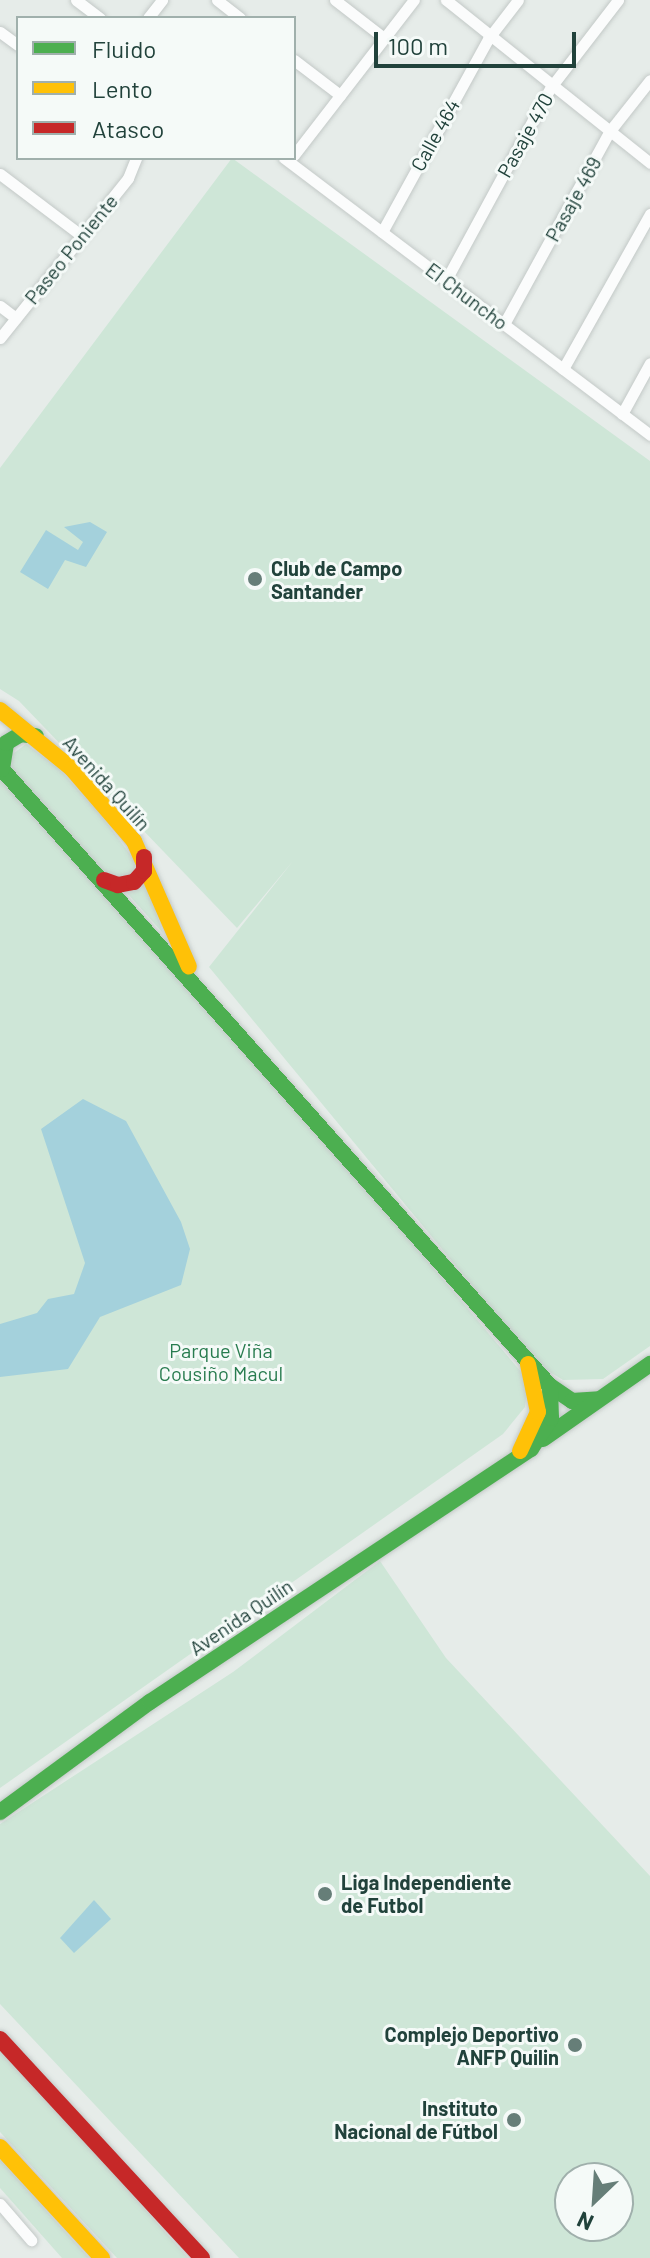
<!DOCTYPE html>
<html>
<head>
<meta charset="utf-8">
<style>
	body { margin:0 }
	#map { position:relative; width:650px; height:2258px; overflow:hidden; background:#e6ece9; font-family:Barlow,sans-serif }
	div>[style] { position:absolute }
	.green>* { inset:0; background:#cee6d7 }
	.water>* { inset:0; background:#a4d1dc }
	.roads { filter:drop-shadow(0 0 2px #c3c9c7) drop-shadow(0 0 2px #c3c9c7) }
	.street>* { height:11px; margin:-5.5px; padding:0 5.5px; transform-origin:5.5px; border-radius:5.5px; background:#fbfcfc }
	.fast>* { height:16px; margin:-8px; padding:0 8px; transform-origin:8px; border-radius:8px; background:#4caf50 }
	.slow>* { height:16px; margin:-8px; padding:0 8px; transform-origin:8px; border-radius:8px; background:#ffc107 }
	.jam>* { height:16px; margin:-8px; padding:0 8px; transform-origin:8px; border-radius:8px; background:#c62828 }
	.dots>* { width:22px; height:22px; translate:-50% -50%; box-sizing:border-box; border:4px solid #f5faf8; border-radius:50% }
	span { translate:-50% -50%; white-space:nowrap; text-align:center; line-height:1.15; -webkit-text-stroke:6px #f5faf8; paint-order:stroke }
	.street-label { font-size:20px; color:#21423b }
	.poi-label { font-size:20px; color:#21423b; font-weight:700 }
	.left { translate:0 -50%; text-align:left }
	.right { translate:-100% -50%; text-align:right }
	.park-label { font-size:20px; color:#287c4f }
	.legend { position:absolute; left:16px; top:16px; width:280px; height:144px; box-sizing:border-box; background:#f5faf8; border:2px solid #a0b0ac; margin:0; padding:10px 14px; list-style:none; font-size:24px; color:#21423b }
	.legend li { display:flex; align-items:center; gap:16px; height:40px }
	.legend b { width:40px; border:2px solid #a0b0ac }
	.north { position:absolute; left:554px; top:2162px; width:80px; height:80px; box-sizing:border-box; background:#f5faf8; border:2px solid #a0b0ac; border-radius:50%; rotate:205deg; font-size:22px; font-weight:700; line-height:32px; text-align:center; color:#21423b }
	.north::after { content:''; display:block; margin:auto; width:28px; height:36px; background:#667e78; clip-path:polygon(50% 0,100% 100%,50% 72%,0 100%) }
	.scale { position:absolute; left:374px; top:32px; width:202px; height:36px; box-sizing:border-box; border:4px solid #21423b; border-top:0; padding-left:10px; font-size:24px; line-height:28px; white-space:nowrap; color:#21423b; -webkit-text-stroke:6px #f5faf8; paint-order:stroke }
</style>
</head>
<body>
<div id="map">
	<div class="green">
		<div style="clip-path:polygon(232px 158px,650px 461px,650px 1346px,603px 1379px,563px 1380px,537px 1364px,209px 967px,293px 861px,237px 928px,19px 701px,0 689px,0 468px)"></div>
		<div style="clip-path:polygon(26px 744px,58px 768px,100px 814px,135px 861px,135px 871px,123px 880px,103px 873px,11px 771px,10px 756px)"></div>
		<div style="clip-path:polygon(0 779px,369px 1192px,522px 1373px,527px 1389px,525px 1407px,503px 1434px,0 1788px)"></div>
		<div style="clip-path:polygon(145px 879px,163px 933px,126px 892px)"></div>
		<div style="clip-path:polygon(evenodd,380px 1561px,446px 1658px,650px 1876px,650px 2258px,239px 2258px,0 2004px,0 1824px,233px 1672px,380px 1561px,570px 2178px,618px 2178px,618px 2226px,570px 2226px,570px 2178px)"></div>
		<div style="clip-path:polygon(0 2045px,188px 2258px,117px 2258px,0 2132px)"></div>
		<div style="clip-path:polygon(0 2160px,89px 2258px,62px 2258px,0 2188px)"></div>
	</div>
	<div class="water">
		<div style="clip-path:polygon(90px 522px,107px 532px,86px 567px,65px 560px,48px 589px,20px 572px,46px 530px,78px 550px,83px 542px,64px 527px)"></div>
		<div style="clip-path:polygon(83px 1099px,126px 1121px,181px 1222px,190px 1249px,181px 1285px,100px 1317px,68px 1369px,0 1377px,0 1324px,37px 1313px,48px 1299px,74px 1294px,85px 1263px,41px 1129px)"></div>
		<div style="clip-path:polygon(94px 1900px,111px 1919px,74px 1953px,60px 1938px)"></div>
	</div>
	<div class="roads">
		<div class="street">
			<div style="left:76px;top:0;width:30px;rotate:37deg"></div>
			<div style="left:217px;top:0;width:29px;rotate:38deg"></div>
			<div style="left:335px;top:0;width:62px;rotate:37.8deg"></div>
			<div style="left:446px;top:0;width:261px;rotate:38.6deg"></div>
			<div style="left:148px;top:18px;width:23px;rotate:-52deg"></div>
			<div style="left:0;top:32px;width:22px;rotate:36deg"></div>
			<div style="left:294px;top:60px;width:58px;rotate:37.3deg"></div>
			<div style="left:294px;top:155px;width:196px;rotate:-52.3deg"></div>
			<div style="left:284px;top:158px;width:459px;rotate:37.1deg"></div>
			<div style="left:0;top:174px;width:103px;rotate:37.1deg"></div>
			<div style="left:382px;top:232px;width:220px;rotate:-61.2deg"></div>
			<div style="left:488px;top:39px;width:49px;rotate:-52.4deg"></div>
			<div style="left:446px;top:280px;width:220px;rotate:-61.5deg"></div>
			<div style="left:551px;top:87px;width:110px;rotate:-52.4deg"></div>
			<div style="left:0;top:306px;width:20px;rotate:37deg"></div>
			<div style="left:504px;top:324px;width:219px;rotate:-61.3deg"></div>
			<div style="left:609px;top:132px;width:66px;rotate:-51.7deg"></div>
			<div style="left:0;top:338px;width:205px;rotate:-51.3deg"></div>
			<div style="left:128px;top:178px;width:22px;rotate:-68deg"></div>
			<div style="left:563px;top:369px;width:178px;rotate:-60.7deg"></div>
			<div style="left:622px;top:414px;width:58px;rotate:-61.2deg"></div>
			<div style="left:0;top:2204px;width:48px;rotate:49.3deg"></div>
		</div>
		<div class="fast">
			<div style="left:0;top:767px;width:828px;rotate:48.38deg"></div>
			<div style="left:550px;top:1386px;width:27px;rotate:34deg"></div>
			<div style="left:572px;top:1401px;width:27px;rotate:-4deg"></div>
			<div style="left:2px;top:769px;width:26px;rotate:-81deg"></div>
			<div style="left:6px;top:743px;width:17px;rotate:-31deg"></div>
			<div style="left:21px;top:734px;width:15px;rotate:8deg"></div>
			<div style="left:543px;top:1439px;width:131px;rotate:-35deg"></div>
			<div style="left:0;top:1812px;width:186px;rotate:-36.3deg"></div>
			<div style="left:150px;top:1702px;width:457px;rotate:-33.6deg"></div>
			<div style="left:531px;top:1449px;width:37px;rotate:-57deg"></div>
			<div style="left:551px;top:1418px;width:32px;rotate:-92deg"></div>
		</div>
		<div class="slow">
			<div style="left:0;top:710px;width:93px;rotate:39.3deg"></div>
			<div style="left:72px;top:769px;width:95px;rotate:49.3deg"></div>
			<div style="left:134px;top:841px;width:137px;rotate:66.4deg"></div>
			<div style="left:520px;top:1451px;width:43px;rotate:-65.2deg"></div>
			<div style="left:538px;top:1412px;width:49px;rotate:-101.8deg"></div>
			<div style="left:0;top:2147px;width:151px;rotate:47.4deg"></div>
		</div>
		<div class="jam">
			<div style="left:104px;top:880px;width:15px;rotate:20deg"></div>
			<div style="left:118px;top:885px;width:16px;rotate:-11deg"></div>
			<div style="left:134px;top:882px;width:15px;rotate:-48deg"></div>
			<div style="left:144px;top:871px;width:14px;rotate:-90deg"></div>
			<div style="left:0;top:2039px;width:298px;rotate:47.3deg"></div>
		</div>
	</div>
	<div class="dots">
		<div style="left:255px;top:579px;background:#667e78"></div>
		<div style="left:325px;top:1894px;background:#667e78"></div>
		<div style="left:575px;top:2045px;background:#667e78"></div>
		<div style="left:514px;top:2120px;background:#667e78"></div>
	</div>
	<div class="street-label">
		<span style="left:435px;top:135px;rotate:-61deg">Calle 464</span>
		<span style="left:525px;top:135px;rotate:-61deg">Pasaje 470</span>
		<span style="left:573px;top:199px;rotate:-61deg">Pasaje 469</span>
		<span style="left:71px;top:249px;rotate:-51deg">Paseo Poniente</span>
		<span style="left:467px;top:296px;rotate:37deg">El Chuncho</span>
		<span style="left:107px;top:783px;rotate:48deg">Avenida Quilín</span>
		<span style="left:241px;top:1617px;rotate:-34deg">Avenida Quilín</span>
	</div>
	<div class="poi-label">
		<span class="left" style="left:271px;top:580px">Club de Campo<br>Santander</span>
		<span class="left" style="left:341px;top:1894px">Liga Independiente<br>de Futbol</span>
		<span class="right" style="left:559px;top:2046px">Complejo Deportivo<br>ANFP Quilin</span>
		<span class="right" style="left:498px;top:2120px">Instituto<br>Nacional de Fútbol</span>
	</div>
	<div class="park-label">
		<span style="left:221px;top:1362px">Parque Viña<br>Cousiño Macul</span>
	</div>
	<ul class="legend">
	<li><b style="height:10px;background:#4caf50"></b>Fluido</li>
	<li><b style="height:10px;background:#ffc107"></b>Lento</li>
	<li><b style="height:10px;background:#c62828"></b>Atasco</li>
	</ul>
	<div class="north">N</div>
	<div class="scale">100 m</div>
</div>
</body>
</html>
